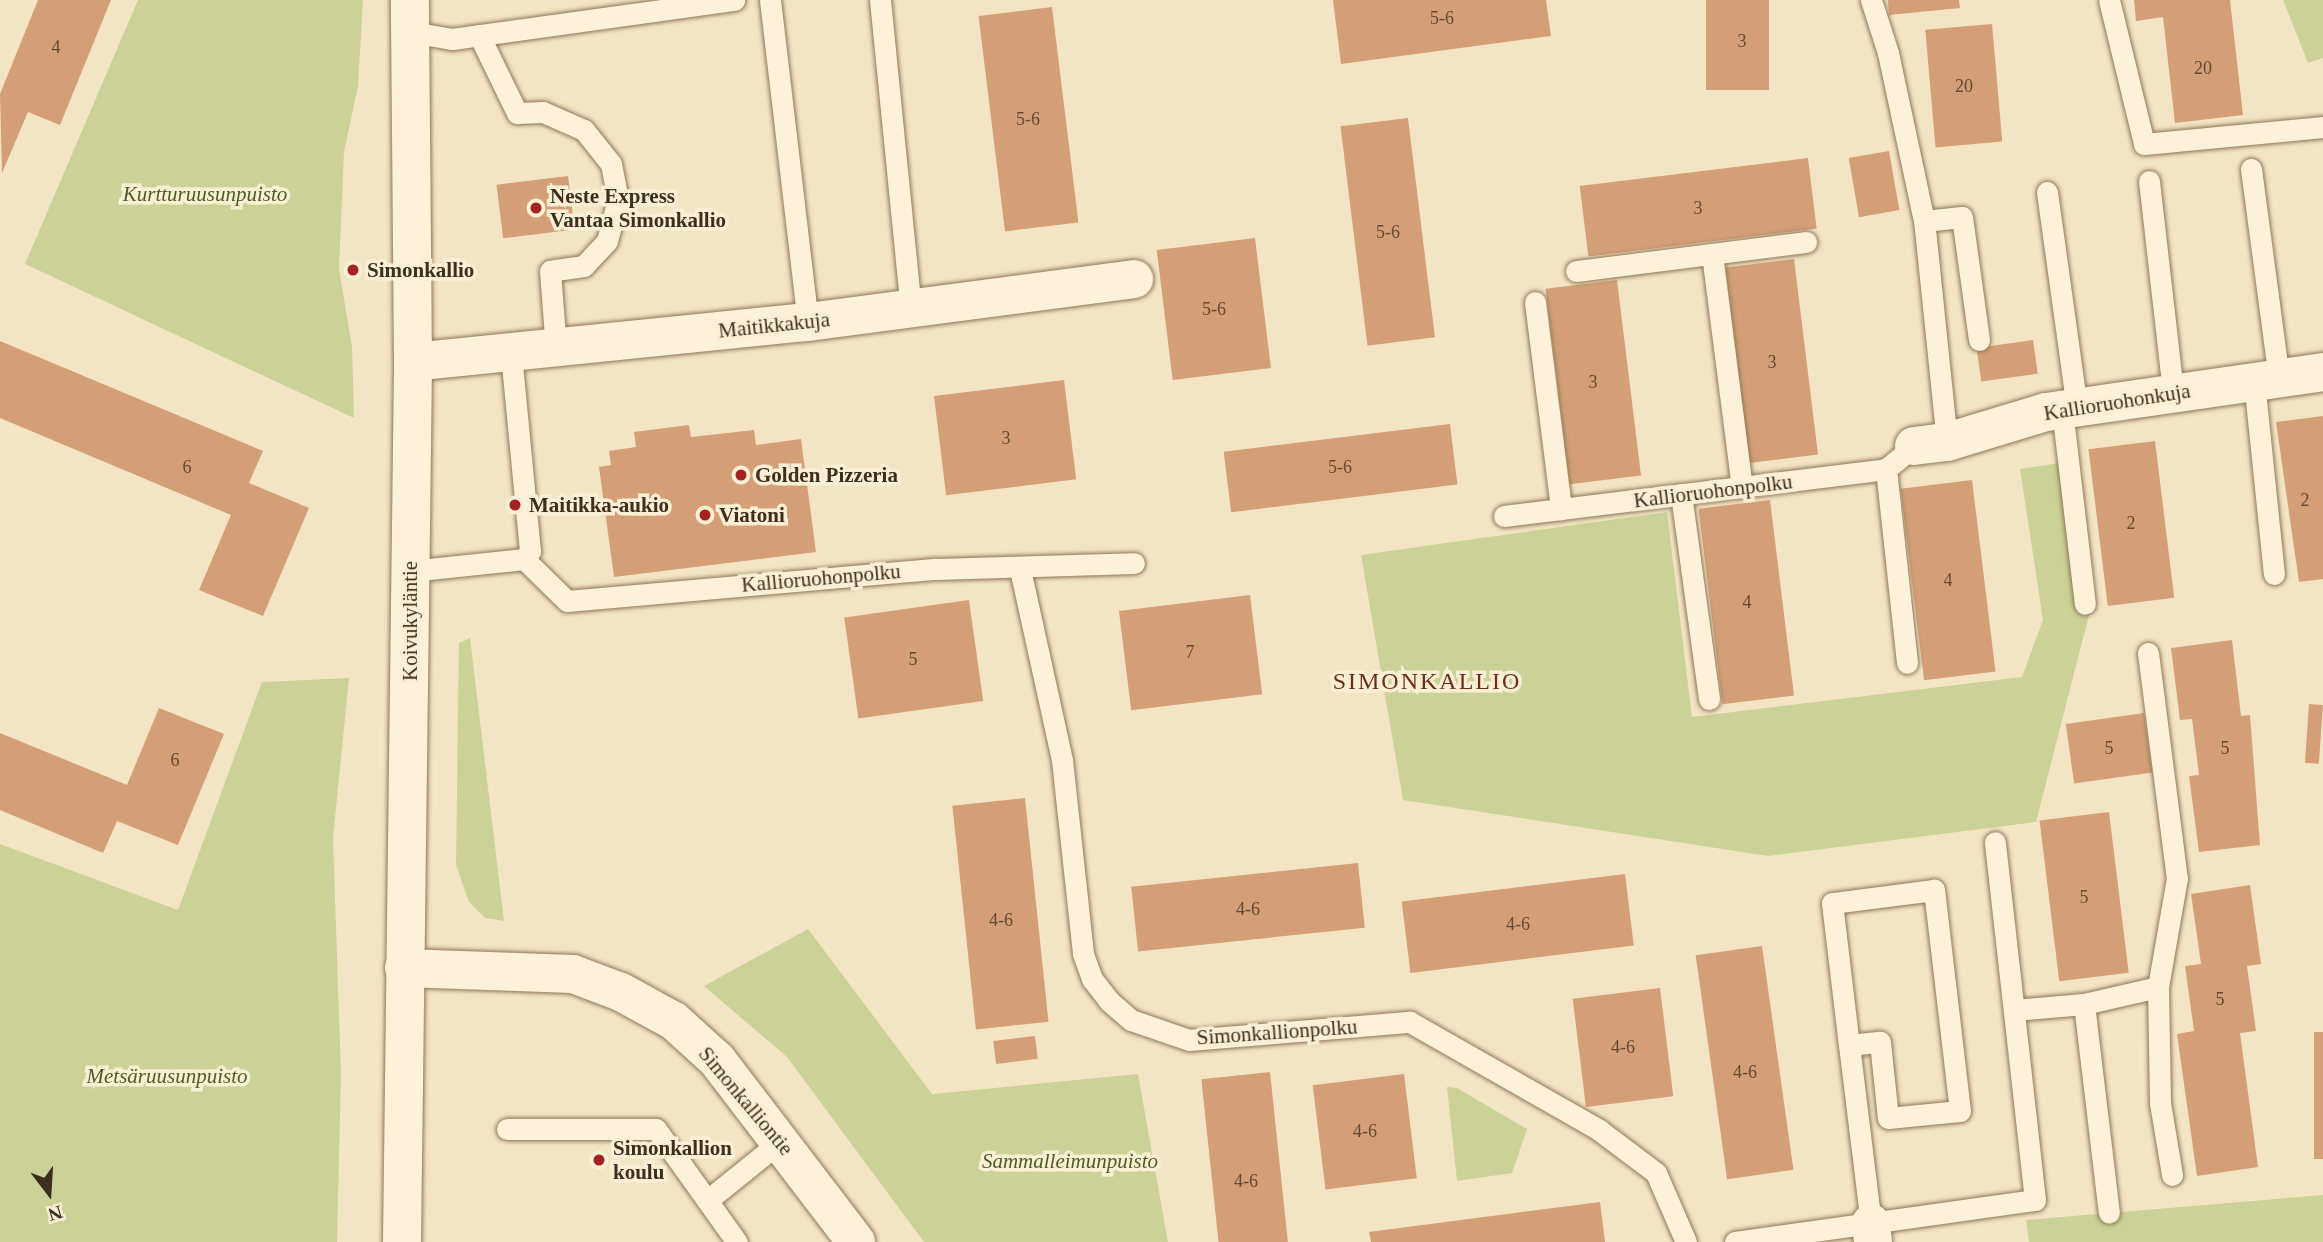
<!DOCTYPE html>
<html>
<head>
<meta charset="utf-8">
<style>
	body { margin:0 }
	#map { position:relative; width:2323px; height:1242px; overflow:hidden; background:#f3e5c4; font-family:"Times New Roman",serif }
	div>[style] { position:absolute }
	.green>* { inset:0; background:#cbd297 }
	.building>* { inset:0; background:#d49f77; transform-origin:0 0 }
	.roads { filter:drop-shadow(0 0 2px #907658) drop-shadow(0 0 2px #907658) }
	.service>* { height:21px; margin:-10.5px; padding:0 10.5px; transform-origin:10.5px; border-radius:10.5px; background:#fcf2d9 }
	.minor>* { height:38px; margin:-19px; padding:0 19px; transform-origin:19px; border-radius:19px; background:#fcf2d9 }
	.secondary>* { height:38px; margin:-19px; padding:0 19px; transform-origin:19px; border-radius:19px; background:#fcf2d9 }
	.dots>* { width:19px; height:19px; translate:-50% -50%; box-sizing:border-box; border:4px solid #f9efd5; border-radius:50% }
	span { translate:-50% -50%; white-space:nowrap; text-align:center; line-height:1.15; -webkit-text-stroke:7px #f9efd5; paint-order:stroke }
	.number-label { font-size:18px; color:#644a34 }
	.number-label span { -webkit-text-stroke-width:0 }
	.park-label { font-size:21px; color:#4d5d22; font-style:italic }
	.poi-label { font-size:21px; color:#3e2e1e; font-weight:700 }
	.left { translate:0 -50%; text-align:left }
	.street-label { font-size:21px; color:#3e2e1e }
	.quarter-label { font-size:24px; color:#6f2c19; letter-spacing:2px }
	.north { position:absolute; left:14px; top:1158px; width:70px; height:70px; -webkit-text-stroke:5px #f9efd5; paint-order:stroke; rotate:163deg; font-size:19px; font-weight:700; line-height:28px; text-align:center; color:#3e2e1e }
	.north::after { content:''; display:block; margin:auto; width:24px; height:32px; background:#3e2e1e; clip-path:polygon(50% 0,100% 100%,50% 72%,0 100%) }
</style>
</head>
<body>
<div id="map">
	<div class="green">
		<div style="clip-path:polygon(138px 0,363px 0,358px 86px,344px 152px,339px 269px,352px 347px,354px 418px,25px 264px)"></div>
		<div style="clip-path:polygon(2283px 0,2323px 0,2323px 58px,2308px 63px)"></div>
		<div style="clip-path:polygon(2072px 461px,2090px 611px,2036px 822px,1768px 856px,1403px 800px,1361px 555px,1667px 512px,1692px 717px,2022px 677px,2043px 620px,2020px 469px)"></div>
		<div style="clip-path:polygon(470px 638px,504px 921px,485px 918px,469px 902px,456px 865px,459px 643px)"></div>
		<div style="clip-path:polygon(349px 678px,333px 838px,341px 1074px,337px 1242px,0 1242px,0 844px,178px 910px,262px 682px)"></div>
		<div style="clip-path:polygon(808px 929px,932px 1094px,1138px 1074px,1168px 1242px,924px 1242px,787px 1057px,704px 986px)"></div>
		<div style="clip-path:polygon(1447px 1087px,1457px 1088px,1527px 1129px,1512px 1173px,1457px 1181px)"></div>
		<div style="clip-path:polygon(2323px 1195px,2323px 1242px,2029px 1242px,2026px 1220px)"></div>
	</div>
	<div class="building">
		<div style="clip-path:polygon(38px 0,111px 0,60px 125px,28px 112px,2px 173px,0 94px)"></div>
		<div style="clip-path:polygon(1333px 0,1546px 0,1551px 36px,1341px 64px)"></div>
		<div style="left:1706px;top:0;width:63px;height:90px"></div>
		<div style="clip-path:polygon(1888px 0,1959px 0,1960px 8px,1889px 15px)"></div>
		<div style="clip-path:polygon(2134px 0,2230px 0,2243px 115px,2175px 123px,2163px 17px,2136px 21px)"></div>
		<div style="left:1052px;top:7px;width:217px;height:74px;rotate:83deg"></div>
		<div style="left:1992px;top:24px;width:118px;height:67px;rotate:85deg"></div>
		<div style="left:1408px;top:118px;width:221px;height:68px;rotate:83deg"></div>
		<div style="left:1889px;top:151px;width:60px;height:41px;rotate:80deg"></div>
		<div style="left:1808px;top:158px;width:71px;height:230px;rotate:83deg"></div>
		<div style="left:568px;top:176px;width:54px;height:72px;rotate:83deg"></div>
		<div style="left:1255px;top:238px;width:131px;height:99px;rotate:83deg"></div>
		<div style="left:1794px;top:259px;width:197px;height:69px;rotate:83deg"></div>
		<div style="left:1617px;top:280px;width:197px;height:72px;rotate:83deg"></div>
		<div style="left:2033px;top:340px;width:34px;height:57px;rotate:82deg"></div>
		<div style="clip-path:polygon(0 341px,263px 451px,249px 483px,309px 508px,263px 616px,199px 590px,231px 515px,0 418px)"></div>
		<div style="left:1064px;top:380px;width:100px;height:131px;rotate:83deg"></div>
		<div style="clip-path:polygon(2323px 416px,2323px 579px,2299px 582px,2276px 422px)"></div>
		<div style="left:1450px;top:424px;width:61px;height:228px;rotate:83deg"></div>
		<div style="clip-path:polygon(689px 425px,691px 437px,754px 430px,756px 445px,801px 439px,816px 552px,614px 577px,599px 467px,611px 465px,609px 451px,636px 447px,634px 432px)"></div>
		<div style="left:2155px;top:441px;width:158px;height:67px;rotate:83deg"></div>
		<div style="left:1972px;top:480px;width:193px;height:72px;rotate:83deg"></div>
		<div style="left:1770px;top:500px;width:197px;height:72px;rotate:83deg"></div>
		<div style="left:1250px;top:595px;width:100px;height:132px;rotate:83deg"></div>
		<div style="left:969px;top:600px;width:102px;height:126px;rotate:82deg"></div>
		<div style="clip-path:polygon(2232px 640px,2241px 716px,2250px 715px,2260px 845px,2199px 852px,2189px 776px,2199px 775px,2192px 719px,2180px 720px,2171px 648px)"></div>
		<div style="left:2309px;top:704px;width:14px;height:59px;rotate:4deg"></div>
		<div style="clip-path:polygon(159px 708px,224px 734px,178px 845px,117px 821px,103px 853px,0 810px,0 733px,127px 785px)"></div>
		<div style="left:2144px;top:713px;width:60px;height:79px;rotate:82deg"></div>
		<div style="left:1025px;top:798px;width:225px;height:73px;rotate:84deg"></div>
		<div style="left:2109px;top:812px;width:162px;height:70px;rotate:83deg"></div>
		<div style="left:1358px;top:863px;width:65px;height:228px;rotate:84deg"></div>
		<div style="left:1625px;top:874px;width:72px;height:225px;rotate:83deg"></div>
		<div style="clip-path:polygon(2250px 885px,2261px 964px,2247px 966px,2256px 1031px,2240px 1033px,2258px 1167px,2197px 1176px,2177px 1034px,2194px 1031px,2185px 966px,2201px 964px,2191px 894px)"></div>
		<div style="left:1762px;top:946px;width:226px;height:67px;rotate:82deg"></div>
		<div style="left:1660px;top:988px;width:109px;height:88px;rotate:83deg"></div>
		<div style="left:2314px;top:1032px;width:9px;height:127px"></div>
		<div style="left:1035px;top:1036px;width:23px;height:42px;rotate:83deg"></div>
		<div style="left:1270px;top:1072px;width:171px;height:69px;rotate:84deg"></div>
		<div style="left:1404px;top:1074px;width:105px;height:92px;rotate:83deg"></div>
		<div style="clip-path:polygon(1600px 1202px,1605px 1242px,1371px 1242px,1369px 1232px)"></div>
	</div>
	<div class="roads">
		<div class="service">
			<div style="left:770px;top:0;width:324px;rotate:83.3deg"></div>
			<div style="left:880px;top:0;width:311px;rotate:84.3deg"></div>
			<div style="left:1871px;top:0;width:56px;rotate:72.2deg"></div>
			<div style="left:1888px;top:53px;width:172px;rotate:77.9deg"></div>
			<div style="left:2109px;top:0;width:148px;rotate:76.3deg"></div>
			<div style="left:2144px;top:144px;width:180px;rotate:-5.4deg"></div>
			<div style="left:412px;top:32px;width:41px;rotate:9.9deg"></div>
			<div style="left:452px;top:39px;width:285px;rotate:-7.9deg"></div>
			<div style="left:479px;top:35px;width:87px;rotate:64deg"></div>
			<div style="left:517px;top:113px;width:26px;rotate:-2deg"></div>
			<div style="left:543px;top:112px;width:45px;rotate:23.7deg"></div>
			<div style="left:584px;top:130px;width:43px;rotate:51.5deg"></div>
			<div style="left:611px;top:164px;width:36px;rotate:79deg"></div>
			<div style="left:618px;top:199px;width:43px;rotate:104.7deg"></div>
			<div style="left:607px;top:241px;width:34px;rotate:133deg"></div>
			<div style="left:584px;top:266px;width:34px;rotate:172deg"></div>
			<div style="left:550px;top:271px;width:78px;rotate:85.6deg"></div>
			<div style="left:2251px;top:169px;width:211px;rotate:82.4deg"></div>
			<div style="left:2149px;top:181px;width:212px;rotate:83.5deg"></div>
			<div style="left:2047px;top:192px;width:217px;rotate:82.1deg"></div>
			<div style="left:1712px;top:254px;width:235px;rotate:82.7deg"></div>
			<div style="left:1576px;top:271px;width:232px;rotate:-7.2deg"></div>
			<div style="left:1535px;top:302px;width:209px;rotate:82.8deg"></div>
			<div style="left:2254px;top:381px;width:194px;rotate:84.1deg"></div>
			<div style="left:2062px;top:409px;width:196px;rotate:83.3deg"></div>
			<div style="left:1947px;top:442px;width:222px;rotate:-95.9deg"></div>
			<div style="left:1924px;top:221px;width:38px;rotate:-6deg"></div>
			<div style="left:1962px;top:217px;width:124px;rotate:82.1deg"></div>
			<div style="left:1886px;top:469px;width:195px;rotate:83.8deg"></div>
			<div style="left:1681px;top:494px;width:207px;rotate:82.2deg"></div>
			<div style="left:1504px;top:516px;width:385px;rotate:-7deg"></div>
			<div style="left:1886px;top:469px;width:36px;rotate:-39deg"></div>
			<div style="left:524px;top:559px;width:60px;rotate:44.3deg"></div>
			<div style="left:567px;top:601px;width:370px;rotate:-5deg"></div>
			<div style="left:936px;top:569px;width:198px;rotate:-1.7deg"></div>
			<div style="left:1020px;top:569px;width:196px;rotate:77.6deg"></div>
			<div style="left:1062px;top:760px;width:195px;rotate:83.8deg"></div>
			<div style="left:1083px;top:954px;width:27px;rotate:70deg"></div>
			<div style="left:1092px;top:979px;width:28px;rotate:52deg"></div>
			<div style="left:1109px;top:1001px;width:29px;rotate:41deg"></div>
			<div style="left:1131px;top:1020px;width:61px;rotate:19deg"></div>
			<div style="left:1189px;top:1040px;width:222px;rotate:-4.7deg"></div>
			<div style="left:1410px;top:1022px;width:218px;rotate:29.7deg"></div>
			<div style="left:1599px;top:1130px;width:71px;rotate:37deg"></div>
			<div style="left:1656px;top:1173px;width:75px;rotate:66.5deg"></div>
			<div style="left:410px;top:571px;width:115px;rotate:-6deg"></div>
			<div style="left:524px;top:559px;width:10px;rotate:-53deg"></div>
			<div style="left:530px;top:551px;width:198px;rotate:-95.5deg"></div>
			<div style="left:2148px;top:653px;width:227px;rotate:82.7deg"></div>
			<div style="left:2177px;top:878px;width:111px;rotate:99.9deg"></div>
			<div style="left:2158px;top:987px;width:116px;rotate:89deg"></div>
			<div style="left:2160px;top:1103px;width:73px;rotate:80.5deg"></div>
			<div style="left:2084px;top:1004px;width:76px;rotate:-12.9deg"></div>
			<div style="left:2014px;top:1010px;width:70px;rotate:-4.9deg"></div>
			<div style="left:2084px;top:1004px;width:210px;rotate:83.2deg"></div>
			<div style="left:1849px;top:1045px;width:31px;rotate:-6deg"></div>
			<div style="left:1880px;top:1042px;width:76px;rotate:84deg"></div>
			<div style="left:1888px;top:1118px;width:72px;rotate:-5.6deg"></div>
			<div style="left:1960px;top:1111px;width:223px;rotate:-96.7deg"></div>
			<div style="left:1934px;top:890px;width:103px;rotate:172.7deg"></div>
			<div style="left:1832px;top:903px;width:143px;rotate:83.2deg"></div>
			<div style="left:1849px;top:1045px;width:179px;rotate:83deg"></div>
			<div style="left:507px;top:1129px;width:149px"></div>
			<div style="left:656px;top:1129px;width:139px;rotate:54.4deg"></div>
			<div style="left:709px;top:1199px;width:92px;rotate:-38.9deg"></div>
			<div style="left:1735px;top:1242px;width:303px;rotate:-8deg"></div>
			<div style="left:2035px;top:1200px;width:360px;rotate:-96.4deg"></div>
		</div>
		<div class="minor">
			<div style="left:413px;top:362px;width:397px;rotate:-5.8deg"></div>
			<div style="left:808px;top:322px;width:329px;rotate:-7.5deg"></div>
			<div style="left:1914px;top:446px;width:33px;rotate:-7deg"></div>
			<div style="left:1947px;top:442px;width:103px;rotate:-16.9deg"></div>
			<div style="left:2046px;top:412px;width:280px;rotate:-8.2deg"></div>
			<div style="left:1871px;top:1223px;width:19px;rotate:84deg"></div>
		</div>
		<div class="secondary">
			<div style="left:404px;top:968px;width:169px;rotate:2deg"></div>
			<div style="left:573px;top:974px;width:51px;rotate:20.6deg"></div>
			<div style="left:621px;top:992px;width:60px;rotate:28.7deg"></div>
			<div style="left:674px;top:1021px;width:58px;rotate:42.2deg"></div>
			<div style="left:717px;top:1060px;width:229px;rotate:52.6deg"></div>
			<div style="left:402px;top:1242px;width:880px;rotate:-89.28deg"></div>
			<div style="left:413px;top:362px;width:362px;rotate:-90.5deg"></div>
		</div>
	</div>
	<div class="dots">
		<div style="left:536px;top:208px;background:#a52222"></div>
		<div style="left:353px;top:270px;background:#a52222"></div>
		<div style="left:741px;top:475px;background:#a52222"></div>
		<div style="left:515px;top:505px;background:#a52222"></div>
		<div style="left:705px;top:515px;background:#a52222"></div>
		<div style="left:599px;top:1160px;background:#a52222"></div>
	</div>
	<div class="number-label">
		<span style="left:1442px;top:18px">5-6</span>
		<span style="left:1742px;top:41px">3</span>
		<span style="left:56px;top:47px">4</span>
		<span style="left:2203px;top:68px">20</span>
		<span style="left:1964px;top:86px">20</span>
		<span style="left:1028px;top:119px">5-6</span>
		<span style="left:1698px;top:208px">3</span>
		<span style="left:1388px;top:232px">5-6</span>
		<span style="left:1214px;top:309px">5-6</span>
		<span style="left:1772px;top:362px">3</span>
		<span style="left:1593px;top:382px">3</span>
		<span style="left:1006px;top:438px">3</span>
		<span style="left:187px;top:467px">6</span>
		<span style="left:1340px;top:467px">5-6</span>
		<span style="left:2305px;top:500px">2</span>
		<span style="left:2131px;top:523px">2</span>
		<span style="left:1948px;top:580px">4</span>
		<span style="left:1747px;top:602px">4</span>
		<span style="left:1190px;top:652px">7</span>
		<span style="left:913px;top:659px">5</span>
		<span style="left:2109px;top:748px">5</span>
		<span style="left:2225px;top:748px">5</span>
		<span style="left:175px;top:760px">6</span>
		<span style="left:2084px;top:897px">5</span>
		<span style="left:1248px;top:909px">4-6</span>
		<span style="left:1001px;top:920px">4-6</span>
		<span style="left:1518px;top:924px">4-6</span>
		<span style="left:2220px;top:999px">5</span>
		<span style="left:1623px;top:1047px">4-6</span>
		<span style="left:1745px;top:1072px">4-6</span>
		<span style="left:1365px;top:1131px">4-6</span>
		<span style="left:1246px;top:1181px">4-6</span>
	</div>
	<div class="park-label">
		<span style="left:205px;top:194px">Kurtturuusunpuisto</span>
		<span style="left:167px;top:1076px">Metsäruusunpuisto</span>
		<span style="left:1070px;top:1161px">Sammalleimunpuisto</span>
	</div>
	<div class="poi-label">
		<span class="left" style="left:550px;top:208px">Neste Express<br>Vantaa Simonkallio</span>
		<span class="left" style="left:367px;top:270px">Simonkallio</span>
		<span class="left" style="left:755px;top:475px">Golden Pizzeria</span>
		<span class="left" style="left:529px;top:505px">Maitikka-aukio</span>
		<span class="left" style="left:719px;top:515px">Viatoni</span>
		<span class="left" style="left:613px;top:1160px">Simonkallion<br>koulu</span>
	</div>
	<div class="street-label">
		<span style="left:774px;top:325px;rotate:-6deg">Maitikkakuja</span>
		<span style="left:2117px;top:402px;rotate:-9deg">Kallioruohonkuja</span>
		<span style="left:1713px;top:491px;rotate:-7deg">Kallioruohonpolku</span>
		<span style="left:821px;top:578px;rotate:-5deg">Kallioruohonpolku</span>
		<span style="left:410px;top:621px;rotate:-90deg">Koivukyläntie</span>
		<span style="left:1277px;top:1032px;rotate:-4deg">Simonkallionpolku</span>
		<span style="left:746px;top:1101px;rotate:50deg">Simonkalliontie</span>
	</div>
	<div class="quarter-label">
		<span style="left:1427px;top:682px">SIMONKALLIO</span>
	</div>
	<div class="north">N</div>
</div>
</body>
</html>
